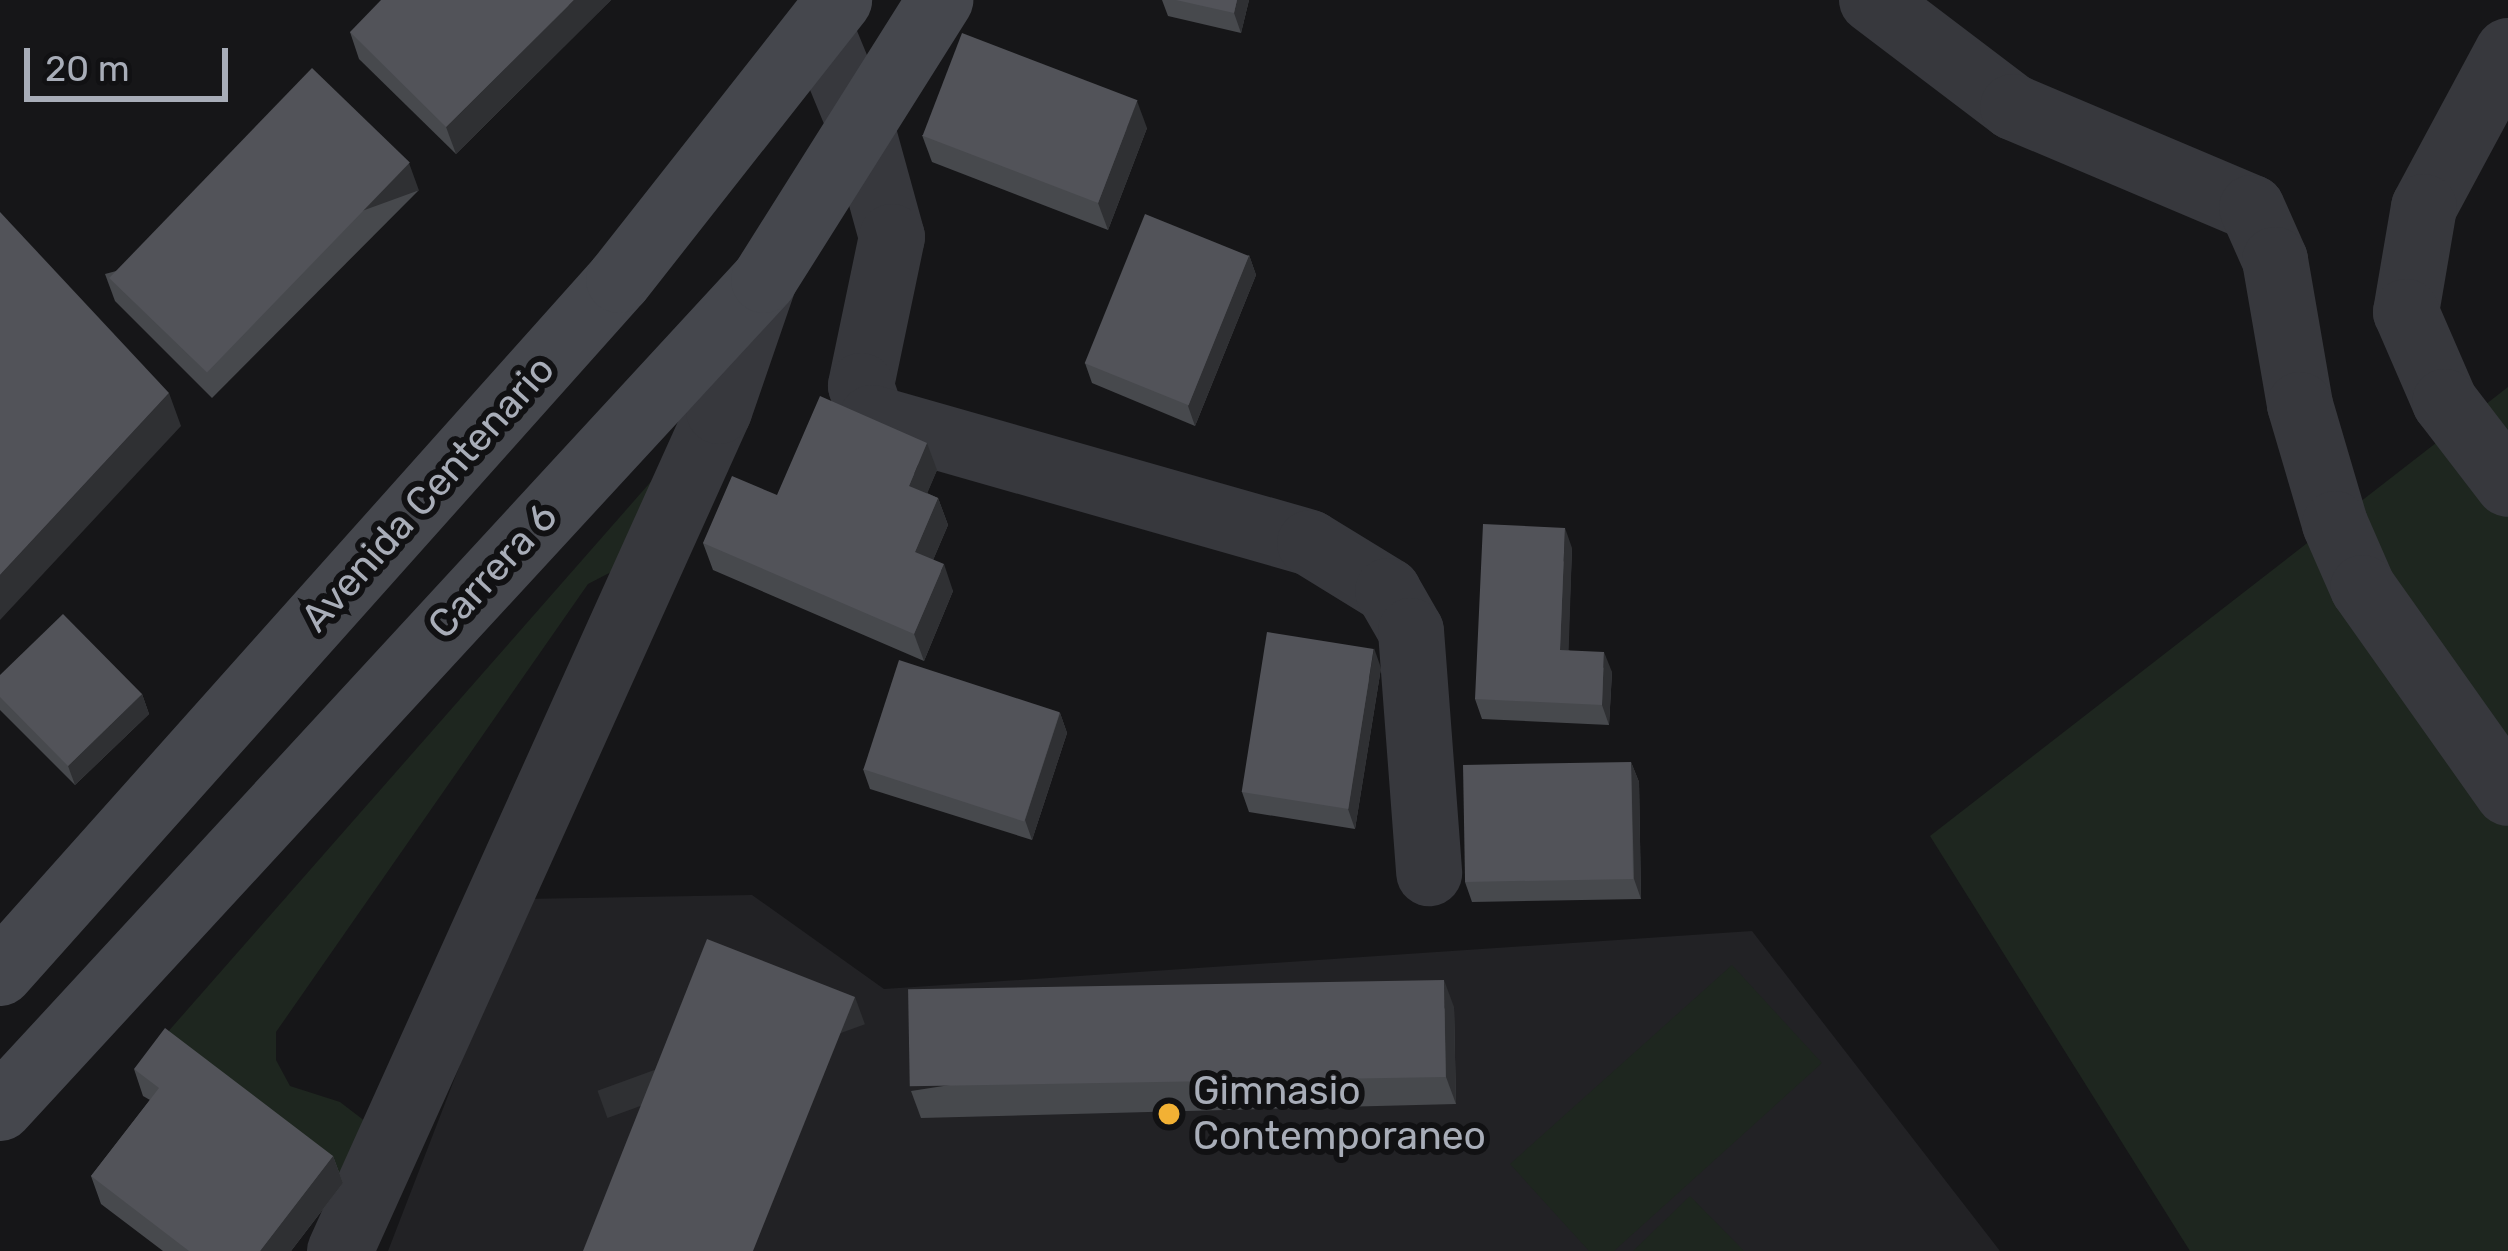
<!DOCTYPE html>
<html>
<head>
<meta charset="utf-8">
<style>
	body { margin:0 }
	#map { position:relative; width:2508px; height:1251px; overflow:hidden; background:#161618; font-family:Rubik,sans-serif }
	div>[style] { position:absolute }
	.built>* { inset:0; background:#222225 }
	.green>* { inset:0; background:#1e261f }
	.minor>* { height:66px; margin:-33px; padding:0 33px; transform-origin:33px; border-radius:33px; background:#37383d }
	.secondary>* { height:66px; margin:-33px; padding:0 33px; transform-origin:33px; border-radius:33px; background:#45474d }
	.wall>* { inset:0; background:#47494d }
	.shaded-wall>* { inset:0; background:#2f3033; transform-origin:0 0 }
	.building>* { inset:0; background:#525359; transform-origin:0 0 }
	.dots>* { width:33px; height:33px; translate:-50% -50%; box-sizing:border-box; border:6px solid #111113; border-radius:50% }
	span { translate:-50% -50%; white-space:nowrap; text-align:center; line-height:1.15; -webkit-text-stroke:12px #111113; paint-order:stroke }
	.street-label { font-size:39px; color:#a8adb8 }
	.poi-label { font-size:39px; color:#a8adb8 }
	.left { translate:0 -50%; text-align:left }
	.scale { position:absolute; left:24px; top:48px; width:204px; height:54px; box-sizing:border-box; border:6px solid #a8adb8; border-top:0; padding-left:15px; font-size:36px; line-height:42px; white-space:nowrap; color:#a8adb8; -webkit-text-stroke:9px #111113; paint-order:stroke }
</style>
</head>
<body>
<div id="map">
	<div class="built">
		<div style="clip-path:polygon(752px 895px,884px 989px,1752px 931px,2000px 1251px,388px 1251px,524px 899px)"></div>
	</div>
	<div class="green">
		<div style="clip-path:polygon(2508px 387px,2508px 1251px,2190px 1251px,1930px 836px)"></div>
		<div style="clip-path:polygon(655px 477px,638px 558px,588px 584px,276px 1032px,276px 1060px,290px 1086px,340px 1102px,370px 1125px,343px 1183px,159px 1042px)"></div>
		<div style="clip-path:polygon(1732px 965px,1822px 1063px,1614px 1251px,1589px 1251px,1510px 1164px)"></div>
		<div style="clip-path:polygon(1690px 1196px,1744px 1251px,1633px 1251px)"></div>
	</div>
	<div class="minor">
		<div style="left:1872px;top:0;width:177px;rotate:37.2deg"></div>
		<div style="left:2013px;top:107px;width:259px;rotate:22.9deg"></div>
		<div style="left:2252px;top:208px;width:57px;rotate:66.1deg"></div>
		<div style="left:2275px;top:260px;width:147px;rotate:80.2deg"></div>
		<div style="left:2300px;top:405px;width:124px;rotate:73.6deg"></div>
		<div style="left:2335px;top:524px;width:70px;rotate:66.4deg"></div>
		<div style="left:2363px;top:588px;width:251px;rotate:54.7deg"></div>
		<div style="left:821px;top:30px;width:110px;rotate:67.6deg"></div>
		<div style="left:863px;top:132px;width:109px;rotate:74.6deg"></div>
		<div style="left:892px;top:237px;width:152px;rotate:101.8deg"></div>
		<div style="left:861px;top:386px;width:34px;rotate:71deg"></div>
		<div style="left:872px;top:418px;width:455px;rotate:15.9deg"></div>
		<div style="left:1310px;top:543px;width:92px;rotate:31.6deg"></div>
		<div style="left:1388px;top:591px;width:46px;rotate:60.1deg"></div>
		<div style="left:1411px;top:631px;width:243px;rotate:85.7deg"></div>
		<div style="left:2508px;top:51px;width:177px;rotate:118.3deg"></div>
		<div style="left:2424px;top:207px;width:107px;rotate:99.7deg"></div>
		<div style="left:2406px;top:312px;width:98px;rotate:66.6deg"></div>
		<div style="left:2445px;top:402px;width:103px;rotate:52.5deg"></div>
		<div style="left:340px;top:1251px;width:922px;rotate:-65.72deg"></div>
		<div style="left:719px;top:411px;width:139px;rotate:-71deg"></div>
	</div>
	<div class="secondary">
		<div style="left:0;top:973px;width:929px;rotate:-48.23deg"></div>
		<div style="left:619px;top:280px;width:356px;rotate:-51.8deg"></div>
		<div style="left:0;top:1108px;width:1127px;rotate:-47.3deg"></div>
		<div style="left:764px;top:280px;width:331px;rotate:-57.8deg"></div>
	</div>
	<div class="wall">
		<div style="clip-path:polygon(611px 0,456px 154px,359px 59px,350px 32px)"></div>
		<div style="clip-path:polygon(1162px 0,1249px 0,1241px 33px,1168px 16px)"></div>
		<div style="clip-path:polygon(1147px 128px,1108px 230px,932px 162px,922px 135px)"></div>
		<div style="clip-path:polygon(419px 190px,212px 398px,115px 301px,105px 274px)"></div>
		<div style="clip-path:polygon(1249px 255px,1256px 275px,1195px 426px,1092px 383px,1085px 363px)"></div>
		<div style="clip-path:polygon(937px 470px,927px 493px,938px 498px,948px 525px,933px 560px,953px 591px,924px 661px,713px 570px,703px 543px,777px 495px)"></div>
		<div style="clip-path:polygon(1572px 548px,1568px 650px,1612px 672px,1609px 725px,1482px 719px,1475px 699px)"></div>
		<div style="clip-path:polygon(1381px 668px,1355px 829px,1249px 812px,1242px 792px)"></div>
		<div style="clip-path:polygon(0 675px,142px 694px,149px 714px,75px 785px,0 710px)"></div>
		<div style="clip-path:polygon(1060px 713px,1067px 733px,1032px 840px,870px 789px,863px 769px)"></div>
		<div style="clip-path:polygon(1631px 762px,1639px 782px,1641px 899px,1472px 902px,1465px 882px)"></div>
		<div style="clip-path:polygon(1454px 1007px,1456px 1104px,921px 1118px,911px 1091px)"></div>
		<div style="clip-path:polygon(134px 1069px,333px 1156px,343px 1183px,291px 1251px,163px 1251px,101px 1204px,91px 1176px,150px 1100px,143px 1096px)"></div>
	</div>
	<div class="shaded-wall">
		<div style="clip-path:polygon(574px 0,611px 0,456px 154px,446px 127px)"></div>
		<div style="clip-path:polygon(1237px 0,1249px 0,1241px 33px,1234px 13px)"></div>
		<div style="clip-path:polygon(1137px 101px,1147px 128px,1108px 230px,1098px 203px)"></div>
		<div style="left:409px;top:163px;width:29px;height:293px;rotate:70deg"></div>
		<div style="clip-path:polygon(1249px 255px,1256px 275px,1195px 426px,1188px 406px)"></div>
		<div style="clip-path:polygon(169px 393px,181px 426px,0 620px,0 575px)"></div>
		<div style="clip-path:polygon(927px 443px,937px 470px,919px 513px,909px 486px)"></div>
		<div style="clip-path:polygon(938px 498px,948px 525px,925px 579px,915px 552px)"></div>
		<div style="clip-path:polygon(1565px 528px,1572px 548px,1568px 670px,1560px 650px)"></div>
		<div style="clip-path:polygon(944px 564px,953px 591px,924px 661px,914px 634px)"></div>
		<div style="clip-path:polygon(1374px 648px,1381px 668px,1355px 829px,1348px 809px)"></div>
		<div style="clip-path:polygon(1604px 652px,1612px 672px,1609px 725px,1602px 705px)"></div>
		<div style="clip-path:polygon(142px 694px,149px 714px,75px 785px,68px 766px)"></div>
		<div style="clip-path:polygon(1060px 713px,1067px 733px,1032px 840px,1025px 820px)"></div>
		<div style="clip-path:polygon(1631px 762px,1639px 782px,1641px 899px,1634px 879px)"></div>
		<div style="clip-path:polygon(1444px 980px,1454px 1007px,1456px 1104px,1446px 1077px)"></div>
		<div style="left:855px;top:997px;width:29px;height:274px;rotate:70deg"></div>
		<div style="clip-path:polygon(333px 1156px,343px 1183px,291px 1251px,260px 1251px)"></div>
	</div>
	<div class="building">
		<div style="clip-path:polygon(381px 0,574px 0,446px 127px,350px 32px)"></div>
		<div style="clip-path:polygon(1176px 0,1237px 0,1234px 13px)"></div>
		<div style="left:962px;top:33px;width:188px;height:110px;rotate:21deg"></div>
		<div style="left:312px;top:68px;width:136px;height:292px;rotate:44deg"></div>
		<div style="clip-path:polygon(0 212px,169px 393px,0 575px)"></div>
		<div style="left:1145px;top:214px;width:112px;height:161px;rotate:22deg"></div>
		<div style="clip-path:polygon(820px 396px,927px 443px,909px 486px,938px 498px,915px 552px,944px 564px,914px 634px,703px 543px,732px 476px,777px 495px)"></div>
		<div style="clip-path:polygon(1483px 524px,1565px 528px,1560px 650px,1604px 652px,1602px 705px,1475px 699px)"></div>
		<div style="clip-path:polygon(63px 614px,142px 694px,68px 766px,0 697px,0 675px)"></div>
		<div style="left:1267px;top:632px;width:108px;height:162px;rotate:9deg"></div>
		<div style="left:899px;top:660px;width:169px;height:115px;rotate:18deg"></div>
		<div style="left:1631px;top:762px;width:117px;height:168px;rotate:89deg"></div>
		<div style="clip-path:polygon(707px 939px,855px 997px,753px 1251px,583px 1251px)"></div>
		<div style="left:1444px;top:980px;width:97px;height:536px;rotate:89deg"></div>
		<div style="clip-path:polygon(165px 1028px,333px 1156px,260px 1251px,189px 1251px,91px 1176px,159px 1088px,134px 1069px)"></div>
	</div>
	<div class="dots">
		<div style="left:1169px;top:1114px;background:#f2b134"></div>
	</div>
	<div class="street-label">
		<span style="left:428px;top:494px;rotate:-48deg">Avenida Centenario</span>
		<span style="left:493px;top:571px;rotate:-47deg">Carrera 6</span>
	</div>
	<div class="poi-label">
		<span class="left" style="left:1193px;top:1114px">Gimnasio<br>Contemporaneo</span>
	</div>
	<div class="scale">20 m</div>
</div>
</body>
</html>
